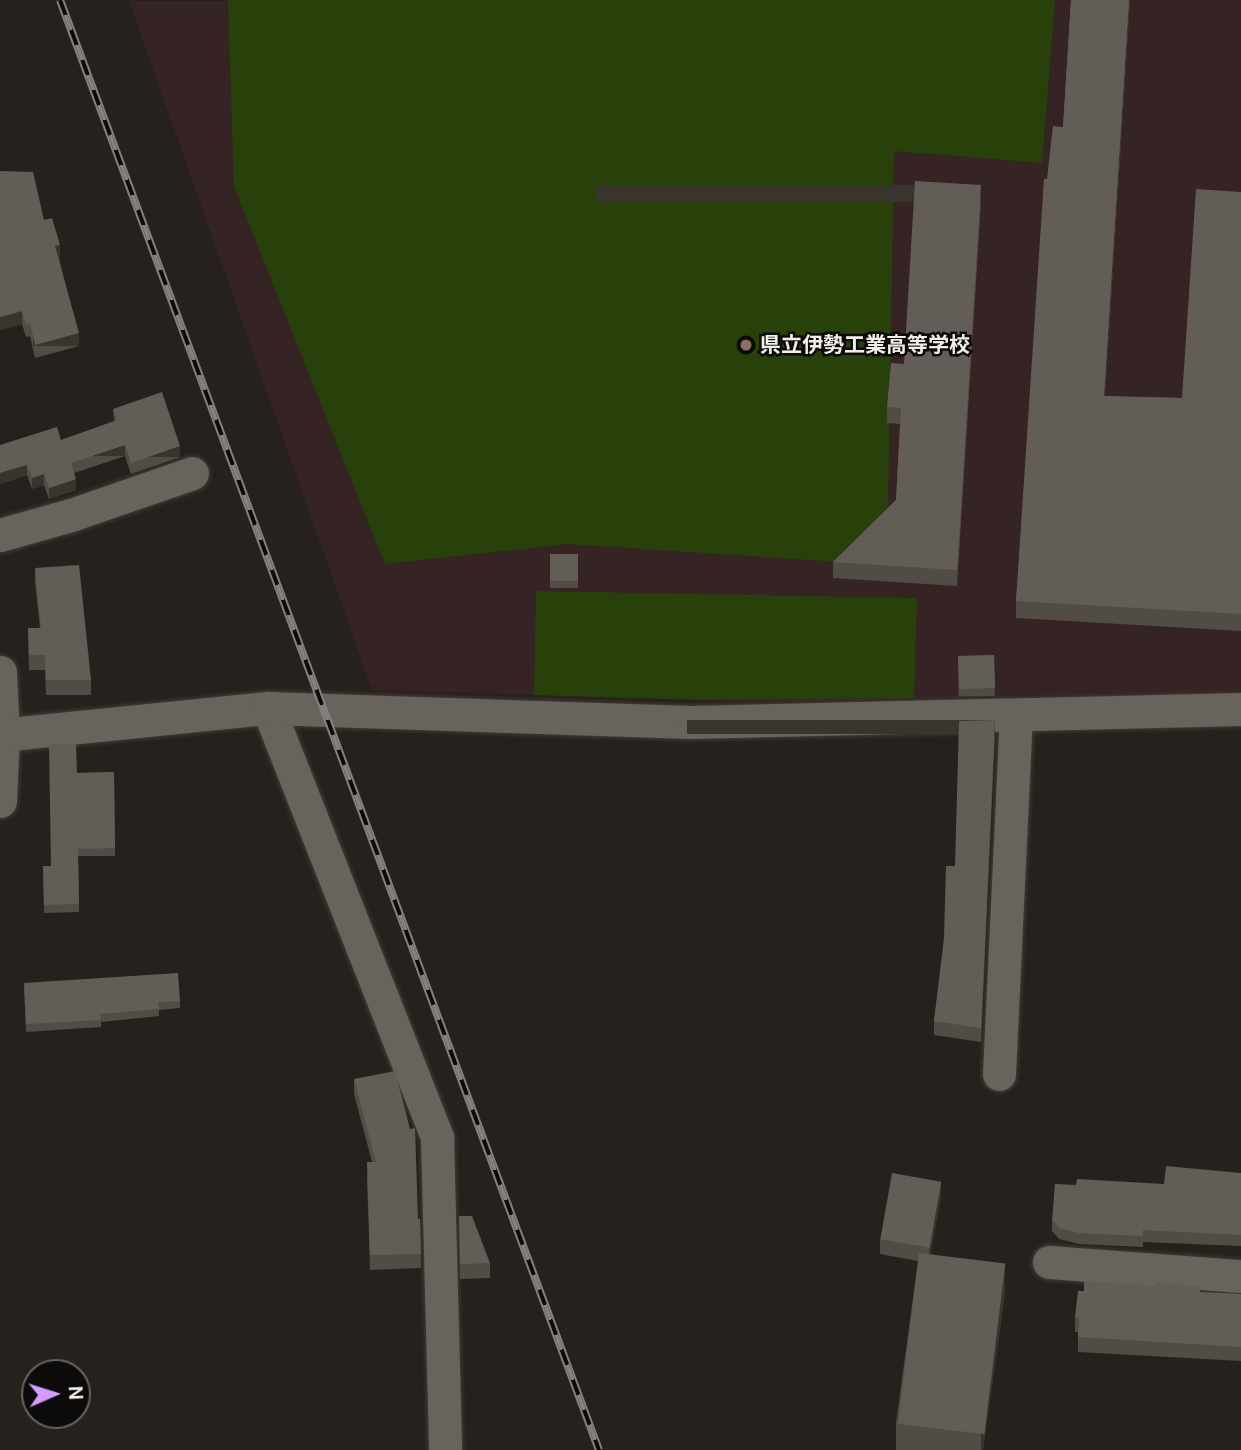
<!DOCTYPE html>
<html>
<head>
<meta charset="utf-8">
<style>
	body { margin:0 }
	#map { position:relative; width:1241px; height:1450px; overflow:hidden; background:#26211c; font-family:"DM Sans","Noto Sans JP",sans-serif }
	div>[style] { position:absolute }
	.education>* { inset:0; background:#362324 }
	.green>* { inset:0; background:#28410b }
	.roads { filter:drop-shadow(0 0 2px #413c38) drop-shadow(0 0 2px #413c38) }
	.minor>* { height:33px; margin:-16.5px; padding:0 16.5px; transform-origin:16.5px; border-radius:16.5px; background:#69635d }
	.rail>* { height:8px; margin-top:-4px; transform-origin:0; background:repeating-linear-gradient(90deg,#0d0b09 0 16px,#84807c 0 32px); box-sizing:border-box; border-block:2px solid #84807c }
	.wall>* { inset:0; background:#524c46; transform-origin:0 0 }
	.shaded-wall>* { inset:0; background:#39342e; transform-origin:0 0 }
	.building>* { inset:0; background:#635d58; transform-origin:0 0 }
	.dots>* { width:19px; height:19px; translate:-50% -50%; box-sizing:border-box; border:4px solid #0d0b09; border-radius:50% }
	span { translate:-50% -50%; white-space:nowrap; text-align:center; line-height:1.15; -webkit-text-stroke:5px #0d0b09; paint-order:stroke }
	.poi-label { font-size:21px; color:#f1edea; font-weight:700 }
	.left { translate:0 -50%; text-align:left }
	.north { position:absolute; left:21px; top:1359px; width:70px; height:70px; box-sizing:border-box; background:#0d0b09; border:2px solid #686563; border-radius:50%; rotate:87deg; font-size:19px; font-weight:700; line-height:28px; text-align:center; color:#f1edea }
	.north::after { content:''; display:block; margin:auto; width:24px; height:32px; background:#d39cfc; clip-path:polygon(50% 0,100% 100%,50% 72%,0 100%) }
</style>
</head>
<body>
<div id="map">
	<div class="education">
		<div style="clip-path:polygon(1241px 0,1241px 690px,757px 702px,372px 690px,129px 1px)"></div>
	</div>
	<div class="green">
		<div style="clip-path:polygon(228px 0,1055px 0,1042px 163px,894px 151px,888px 507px,840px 562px,568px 544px,385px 564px,234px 186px)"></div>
		<div style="clip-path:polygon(536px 591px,917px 598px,914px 698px,701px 700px,534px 695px)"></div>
	</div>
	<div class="roads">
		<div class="minor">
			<div style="left:0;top:535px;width:74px;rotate:-15.7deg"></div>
			<div style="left:71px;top:515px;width:128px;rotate:-19.1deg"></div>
			<div style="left:0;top:672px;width:63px;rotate:87.3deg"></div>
			<div style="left:3px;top:735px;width:66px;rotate:92.6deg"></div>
			<div style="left:268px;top:708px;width:462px;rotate:68.5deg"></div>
			<div style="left:437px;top:1138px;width:312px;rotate:88.5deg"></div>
			<div style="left:0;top:735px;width:269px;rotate:-5.8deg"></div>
			<div style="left:268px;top:708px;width:424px;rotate:1.9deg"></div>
			<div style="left:692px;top:722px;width:549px;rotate:-1.36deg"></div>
			<div style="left:999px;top:1074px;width:358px;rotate:-87.3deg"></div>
			<div style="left:1049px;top:1262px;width:193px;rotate:4.2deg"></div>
		</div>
	</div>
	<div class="rail">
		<div style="left:60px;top:0;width:1547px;rotate:69.61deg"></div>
	</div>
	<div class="wall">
		<div style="clip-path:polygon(1071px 0,1130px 0,1105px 396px,1182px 398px,1241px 192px,1241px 631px,1016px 618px,1016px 601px,1047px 179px,1063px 127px)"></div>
		<div style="clip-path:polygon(0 171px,44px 220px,60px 258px,59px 258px,79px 346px,35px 358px,30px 336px,26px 337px,22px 324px,0 330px)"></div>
		<div style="clip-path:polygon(981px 202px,957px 586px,833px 578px,833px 562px,896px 500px,900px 424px,887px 423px,887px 407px,904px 364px)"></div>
		<div style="clip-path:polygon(113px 409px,180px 457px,131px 474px,125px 456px,74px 473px,76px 490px,49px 499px,44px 485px,32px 489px,27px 475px,0 484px,61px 440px,114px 422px)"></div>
		<div style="left:550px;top:554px;width:28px;height:34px"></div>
		<div style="clip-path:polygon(35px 568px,91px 680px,91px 695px,46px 695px,45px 670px,29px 670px,28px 628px,40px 628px,35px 583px)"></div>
		<div style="left:994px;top:655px;width:41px;height:36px;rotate:89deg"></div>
		<div style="clip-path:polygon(995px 734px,981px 1042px,934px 1035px,934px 1021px,955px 866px)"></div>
		<div style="clip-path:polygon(114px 772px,115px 856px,78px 856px,79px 912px,44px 913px,43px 866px,51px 866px,77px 773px)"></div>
		<div style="clip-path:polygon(24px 983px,180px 1001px,180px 1008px,159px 1010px,159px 1016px,101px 1022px,101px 1027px,26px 1032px)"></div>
		<div style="clip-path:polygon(354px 1079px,418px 1219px,420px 1219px,421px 1268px,370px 1270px,367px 1177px,372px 1162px,354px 1094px)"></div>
		<div style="clip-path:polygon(1241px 1173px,1241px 1246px,1143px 1242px,1143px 1247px,1079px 1244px,1059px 1239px,1052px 1231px,1052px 1220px,1076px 1185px,1164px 1184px)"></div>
		<div style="clip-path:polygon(941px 1197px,930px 1254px,1005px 1292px,983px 1450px,896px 1450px,896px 1423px,918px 1261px,880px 1254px,880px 1239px)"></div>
		<div style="clip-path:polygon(459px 1216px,490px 1263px,490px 1278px,460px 1279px)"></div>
		<div style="clip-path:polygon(1200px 1292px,1241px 1294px,1241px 1361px,1078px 1352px,1078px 1332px,1075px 1332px,1075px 1317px)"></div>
	</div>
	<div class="shaded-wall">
		<div style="clip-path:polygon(1129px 0,1130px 0,1104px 414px,1104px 396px)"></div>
		<div style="left:981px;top:185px;width:17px;height:386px;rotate:90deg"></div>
		<div style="clip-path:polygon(60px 245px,60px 258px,55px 259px,55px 246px)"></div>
		<div style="clip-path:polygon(22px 311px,22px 324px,0 330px,0 317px)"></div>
		<div style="left:79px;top:333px;width:13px;height:46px;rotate:90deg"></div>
		<div style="left:125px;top:445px;width:11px;height:57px;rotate:90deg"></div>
		<div style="left:180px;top:446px;width:11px;height:52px;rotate:90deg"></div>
		<div style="clip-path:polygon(27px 465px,27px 475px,0 484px,0 473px)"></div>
		<div style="clip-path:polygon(44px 474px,44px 485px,32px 489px,32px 478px)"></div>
		<div style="clip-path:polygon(76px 479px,76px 490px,49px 499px,49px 488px)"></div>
		<div style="left:995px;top:720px;width:14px;height:308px;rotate:90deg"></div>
		<div style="clip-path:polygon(941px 1182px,941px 1197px,929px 1263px,929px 1248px)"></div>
		<div style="clip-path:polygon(1005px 1264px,1005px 1292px,983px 1450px,981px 1450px,981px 1434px)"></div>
	</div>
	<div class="building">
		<div style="clip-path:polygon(1071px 0,1129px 0,1104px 396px,1182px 398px,1196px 189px,1241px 192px,1241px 614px,1016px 601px,1044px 179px,1047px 179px,1053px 126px,1063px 127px)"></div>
		<div style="clip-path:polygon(0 171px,33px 172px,44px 220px,52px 218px,60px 245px,55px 246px,79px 333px,35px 345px,30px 323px,26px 324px,22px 311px,0 317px)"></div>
		<div style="clip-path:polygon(915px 181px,981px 185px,957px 570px,833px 562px,896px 500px,901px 408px,887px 407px,891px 363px,904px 364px)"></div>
		<div style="clip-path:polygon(162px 392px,180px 446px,131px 463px,125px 445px,71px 463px,76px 479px,49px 488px,44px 474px,32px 478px,27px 465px,0 473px,0 445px,57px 427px,61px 440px,117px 420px,113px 409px)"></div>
		<div style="left:550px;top:554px;width:28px;height:27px"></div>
		<div style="clip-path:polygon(79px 565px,91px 680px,46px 680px,45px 655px,29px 655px,28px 628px,41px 628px,35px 568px)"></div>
		<div style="left:994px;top:655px;width:33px;height:36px;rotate:88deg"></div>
		<div style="clip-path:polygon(995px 720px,981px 1028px,934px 1021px,944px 938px,946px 866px,955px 866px,959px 721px)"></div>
		<div style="clip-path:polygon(76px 744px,77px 773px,114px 772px,115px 848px,78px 849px,79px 904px,44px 905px,43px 866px,51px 866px,49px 745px)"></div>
		<div style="clip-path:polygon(178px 973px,180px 1001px,158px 1002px,159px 1009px,100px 1014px,101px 1020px,26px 1024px,24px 983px)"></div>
		<div style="clip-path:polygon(395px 1071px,410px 1129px,415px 1128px,418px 1219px,420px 1219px,421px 1254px,370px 1255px,367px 1162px,376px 1162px,354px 1079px)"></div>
		<div style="clip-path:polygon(1166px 1166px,1241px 1173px,1241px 1235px,1143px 1230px,1143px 1236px,1079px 1233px,1059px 1228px,1052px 1220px,1055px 1184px,1076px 1185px,1077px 1179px,1164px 1184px)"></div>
		<div style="left:892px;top:1173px;width:50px;height:67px;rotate:10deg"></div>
		<div style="clip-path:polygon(459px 1216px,472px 1216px,490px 1263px,460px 1264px)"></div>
		<div style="left:919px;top:1253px;width:87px;height:172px;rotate:7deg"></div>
		<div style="clip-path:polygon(1084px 1281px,1155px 1286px,1156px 1283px,1200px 1286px,1200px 1292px,1241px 1294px,1241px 1347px,1078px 1337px,1079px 1317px,1075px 1317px,1078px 1291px,1084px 1291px)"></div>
	</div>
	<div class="dots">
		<div style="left:746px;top:345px;background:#8d6e63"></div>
	</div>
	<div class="poi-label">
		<span class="left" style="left:760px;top:345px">県立伊勢工業高等学校</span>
	</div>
	<div class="north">N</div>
</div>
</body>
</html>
